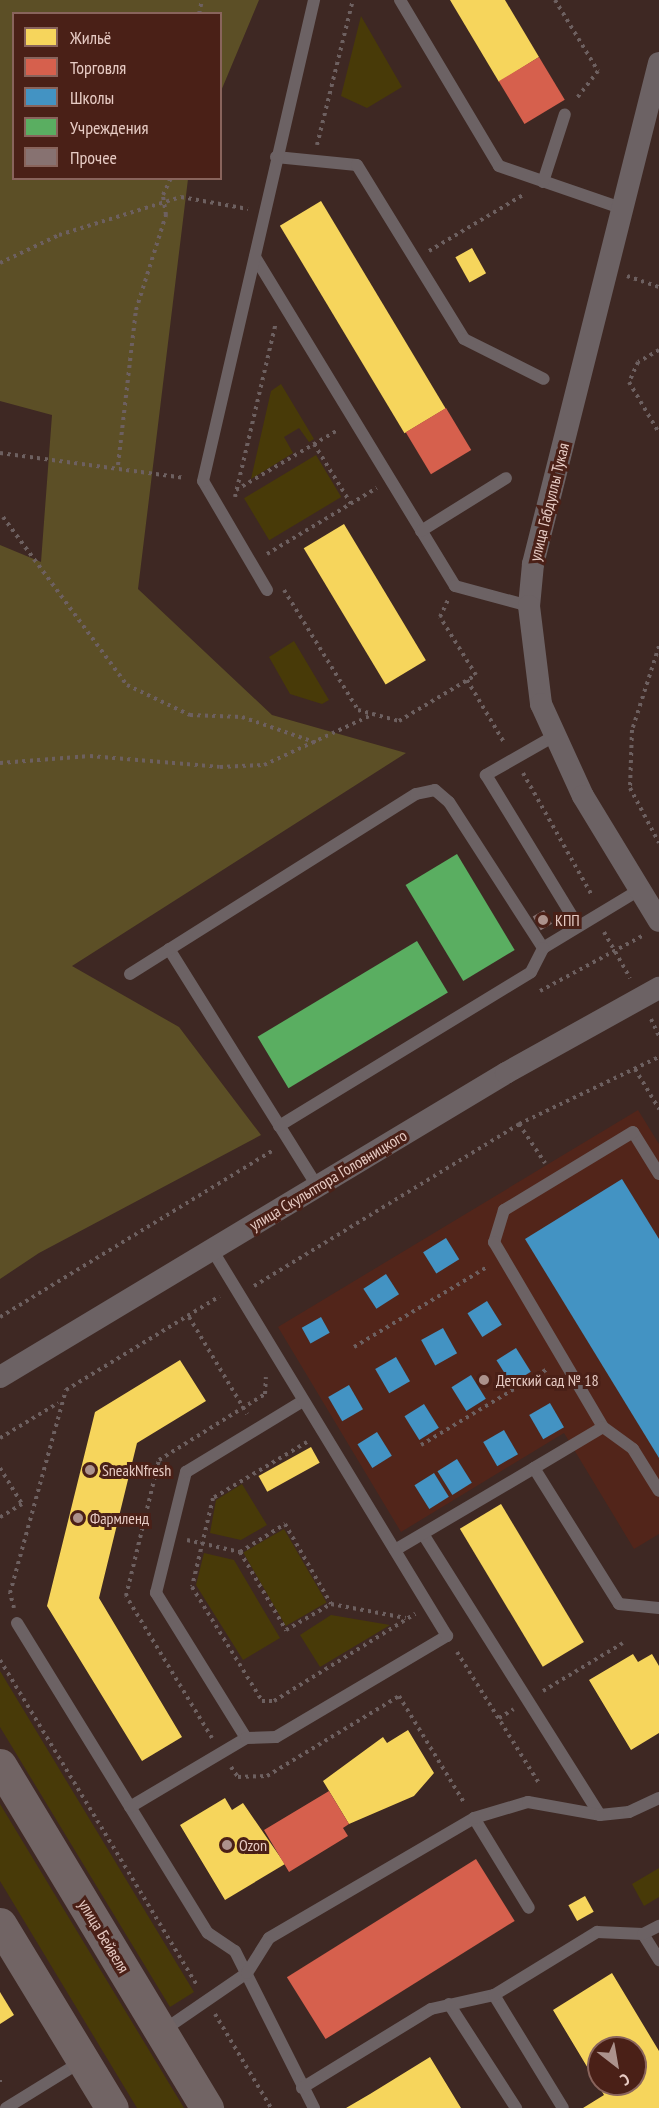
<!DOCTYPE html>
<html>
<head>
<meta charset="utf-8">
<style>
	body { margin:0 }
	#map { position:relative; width:659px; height:2108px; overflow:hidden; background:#3e2823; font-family:"PT Sans Narrow",sans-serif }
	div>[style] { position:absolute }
	.built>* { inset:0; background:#52251a }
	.green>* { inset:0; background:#483a08; transform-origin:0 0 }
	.forest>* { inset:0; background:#5c4f26 }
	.homes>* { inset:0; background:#f6d55c; transform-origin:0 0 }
	.shops>* { inset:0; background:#d6604d; transform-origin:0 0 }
	.schools>* { inset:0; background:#4393c3; transform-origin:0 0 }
	.public>* { inset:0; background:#5aae61; transform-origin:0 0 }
	.building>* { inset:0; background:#877271; transform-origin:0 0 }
	.path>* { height:4px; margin-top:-2px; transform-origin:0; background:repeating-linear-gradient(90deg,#6d6060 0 3px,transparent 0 7.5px) }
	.lane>* { height:12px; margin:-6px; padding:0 6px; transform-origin:6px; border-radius:6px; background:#6c6264 }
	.street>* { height:22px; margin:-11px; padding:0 11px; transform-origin:11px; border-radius:11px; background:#6c6264 }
	.secondary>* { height:33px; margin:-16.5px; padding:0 16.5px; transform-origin:16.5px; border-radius:16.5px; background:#716464 }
	.dots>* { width:16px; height:16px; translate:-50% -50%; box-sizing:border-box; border:3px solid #4a2017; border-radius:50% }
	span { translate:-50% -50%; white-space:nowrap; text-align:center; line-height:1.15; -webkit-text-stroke:6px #4a2017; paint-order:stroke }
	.street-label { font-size:16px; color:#e7cbc4 }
	.poi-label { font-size:16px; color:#e7cbc4 }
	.left { translate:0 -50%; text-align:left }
	.legend { position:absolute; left:12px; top:12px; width:210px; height:168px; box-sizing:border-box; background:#4a2017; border:2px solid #89645c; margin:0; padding:8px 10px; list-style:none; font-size:18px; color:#e7cbc4 }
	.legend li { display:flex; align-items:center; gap:12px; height:30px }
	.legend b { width:30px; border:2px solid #89645c }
	.north { position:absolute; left:587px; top:2036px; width:60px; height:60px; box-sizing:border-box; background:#4a2017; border:2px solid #89645c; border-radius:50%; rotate:149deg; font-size:16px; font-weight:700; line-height:24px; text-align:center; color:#e7cbc4 }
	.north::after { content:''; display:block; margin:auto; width:21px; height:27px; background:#ac928c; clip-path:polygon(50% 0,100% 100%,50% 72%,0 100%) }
</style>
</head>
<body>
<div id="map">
	<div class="built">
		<div style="clip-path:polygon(638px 1110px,659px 1144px,659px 1534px,634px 1549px,564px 1433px,401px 1532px,278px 1327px)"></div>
	</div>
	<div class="green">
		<div style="clip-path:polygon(361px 16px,402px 87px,367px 108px,341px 96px)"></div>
		<div style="clip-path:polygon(281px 384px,314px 439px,309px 442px,299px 428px,284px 437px,293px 453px,251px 479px,271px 391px)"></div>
		<div style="left:316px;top:455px;width:49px;height:84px;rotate:59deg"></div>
		<div style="clip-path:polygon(294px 641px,329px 700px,322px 704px,290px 694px,269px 657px)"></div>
		<div style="clip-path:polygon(242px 1484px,267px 1525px,241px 1540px,210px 1533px,216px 1500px)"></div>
		<div style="left:284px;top:1529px;width:85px;height:47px;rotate:60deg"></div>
		<div style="clip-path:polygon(204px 1553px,234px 1560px,280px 1638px,243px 1660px,196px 1585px)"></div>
		<div style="clip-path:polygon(331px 1615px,390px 1625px,320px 1667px,300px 1635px)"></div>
		<div style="clip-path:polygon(0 1671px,194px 1992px,170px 2007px,0 1727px)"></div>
		<div style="clip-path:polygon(0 1804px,184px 2108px,137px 2108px,0 1881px)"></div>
		<div style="clip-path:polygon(659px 1868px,659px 1897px,644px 1906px,632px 1884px)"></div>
	</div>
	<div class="forest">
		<div style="clip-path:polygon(0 0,259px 0,221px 91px,220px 14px,14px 14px,14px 178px,188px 179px,138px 589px,272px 715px,406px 753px,72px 966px,179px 1027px,261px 1135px,39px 1253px,0 1279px,0 545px,41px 562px,52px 415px,0 401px)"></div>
	</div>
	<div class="homes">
		<div style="clip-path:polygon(450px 0,505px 0,539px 57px,499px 82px)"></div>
		<div style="left:321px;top:201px;width:242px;height:48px;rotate:59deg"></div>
		<div style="left:472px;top:248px;width:29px;height:19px;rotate:61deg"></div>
		<div style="left:344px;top:524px;width:159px;height:47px;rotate:59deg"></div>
		<div style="clip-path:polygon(180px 1360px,206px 1401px,137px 1443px,99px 1598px,182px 1737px,142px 1761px,47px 1606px,95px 1412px)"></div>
		<div style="left:311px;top:1447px;width:18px;height:60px;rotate:61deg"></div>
		<div style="left:501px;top:1504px;width:161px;height:48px;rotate:59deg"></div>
		<div style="clip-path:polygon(633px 1654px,638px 1662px,652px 1654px,659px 1666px,659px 1733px,631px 1750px,589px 1680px)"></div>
		<div style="clip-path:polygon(408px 1730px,434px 1773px,414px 1796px,349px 1824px,323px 1781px,383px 1737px,387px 1743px)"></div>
		<div style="clip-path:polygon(225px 1798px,232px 1810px,243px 1803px,285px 1864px,225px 1900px,180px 1825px)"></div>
		<div style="left:585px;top:1896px;width:18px;height:19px;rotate:61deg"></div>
		<div style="clip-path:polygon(evenodd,612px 1973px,659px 2051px,659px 2108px,583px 2108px,604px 2095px,553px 2010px,612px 1973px,599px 2048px,635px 2048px,635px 2084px,599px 2084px,599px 2048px)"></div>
		<div style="clip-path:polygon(0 1992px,14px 2015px,0 2024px)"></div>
		<div style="clip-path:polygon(430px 2057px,461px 2108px,346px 2108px,370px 2094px)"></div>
	</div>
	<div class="shops">
		<div style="left:539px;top:57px;width:50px;height:47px;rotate:59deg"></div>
		<div style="left:446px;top:408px;width:49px;height:47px;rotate:59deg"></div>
		<div style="clip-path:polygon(329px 1791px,349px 1824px,343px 1828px,348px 1836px,289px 1872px,264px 1830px)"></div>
		<div style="left:476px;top:1859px;width:73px;height:223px;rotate:58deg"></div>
	</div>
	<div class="schools">
		<div style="clip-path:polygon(622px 1179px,659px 1239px,659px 1458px,525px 1239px)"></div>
		<div style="left:446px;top:1238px;width:25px;height:27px;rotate:58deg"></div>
		<div style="left:386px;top:1274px;width:24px;height:27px;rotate:57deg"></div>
		<div style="left:487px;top:1301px;width:28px;height:23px;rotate:58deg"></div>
		<div style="left:321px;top:1317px;width:18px;height:22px;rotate:61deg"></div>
		<div style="left:443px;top:1328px;width:29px;height:25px;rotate:61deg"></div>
		<div style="left:516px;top:1348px;width:28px;height:23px;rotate:58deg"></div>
		<div style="left:396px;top:1357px;width:28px;height:24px;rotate:60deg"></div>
		<div style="left:471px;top:1375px;width:28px;height:23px;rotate:58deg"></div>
		<div style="left:349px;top:1385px;width:28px;height:24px;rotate:60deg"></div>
		<div style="left:550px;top:1403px;width:28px;height:24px;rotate:60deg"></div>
		<div style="left:424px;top:1404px;width:28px;height:23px;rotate:58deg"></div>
		<div style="left:504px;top:1430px;width:28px;height:24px;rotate:60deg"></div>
		<div style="left:377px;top:1432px;width:28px;height:23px;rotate:58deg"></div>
		<div style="left:457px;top:1459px;width:28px;height:23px;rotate:58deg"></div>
		<div style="left:434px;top:1473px;width:28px;height:23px;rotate:58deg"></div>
	</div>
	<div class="public">
		<div style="left:457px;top:854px;width:112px;height:60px;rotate:59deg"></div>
		<div style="left:417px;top:941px;width:60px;height:186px;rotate:59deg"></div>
	</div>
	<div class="building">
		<div style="left:544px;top:910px;width:16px;height:13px;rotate:60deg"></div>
	</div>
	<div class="path">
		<div style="left:555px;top:0;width:83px;rotate:58.8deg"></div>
		<div style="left:598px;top:71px;width:36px;rotate:128deg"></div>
		<div style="left:199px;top:14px;width:14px;rotate:-78deg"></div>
		<div style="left:317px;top:145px;width:149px;rotate:-76.1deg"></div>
		<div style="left:429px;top:251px;width:109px;rotate:-30.8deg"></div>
		<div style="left:0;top:263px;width:65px;rotate:-25.4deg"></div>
		<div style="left:59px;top:235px;width:128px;rotate:-17.3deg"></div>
		<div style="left:181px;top:197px;width:68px;rotate:10.2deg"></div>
		<div style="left:627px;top:276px;width:34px;rotate:19deg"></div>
		<div style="left:659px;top:350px;width:24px;rotate:150deg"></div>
		<div style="left:638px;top:362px;width:22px;rotate:114deg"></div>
		<div style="left:629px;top:382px;width:59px;rotate:59.5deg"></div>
		<div style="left:314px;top:444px;width:70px;rotate:58.3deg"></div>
		<div style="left:0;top:453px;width:187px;rotate:7.7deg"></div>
		<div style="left:118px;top:465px;width:156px;rotate:-83.4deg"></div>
		<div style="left:136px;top:310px;width:100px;rotate:-72.5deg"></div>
		<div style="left:166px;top:215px;width:20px;rotate:-99deg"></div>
		<div style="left:163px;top:195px;width:19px;rotate:-65deg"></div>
		<div style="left:236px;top:490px;width:118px;rotate:-30.5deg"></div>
		<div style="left:235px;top:497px;width:176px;rotate:-76.8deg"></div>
		<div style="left:3px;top:517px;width:209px;rotate:53.6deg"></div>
		<div style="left:127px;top:685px;width:70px;rotate:25.5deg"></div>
		<div style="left:190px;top:715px;width:52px;rotate:2.2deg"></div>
		<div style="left:242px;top:717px;width:79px;rotate:19.1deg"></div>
		<div style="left:267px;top:554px;width:128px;rotate:-31deg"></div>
		<div style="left:284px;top:590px;width:141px;rotate:58.3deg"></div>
		<div style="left:358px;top:710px;width:42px;rotate:15deg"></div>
		<div style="left:399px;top:721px;width:90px;rotate:-30.9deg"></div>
		<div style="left:476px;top:675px;width:68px;rotate:-121.8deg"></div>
		<div style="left:440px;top:617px;width:19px;rotate:-65deg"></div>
		<div style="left:659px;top:646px;width:88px;rotate:107.8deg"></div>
		<div style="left:632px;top:730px;width:58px;rotate:92deg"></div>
		<div style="left:630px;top:788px;width:62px;rotate:62.2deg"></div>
		<div style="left:467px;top:680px;width:74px;rotate:59.3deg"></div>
		<div style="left:0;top:763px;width:90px;rotate:-4.4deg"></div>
		<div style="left:90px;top:756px;width:130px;rotate:4.8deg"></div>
		<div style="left:220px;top:767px;width:44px;rotate:-2.6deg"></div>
		<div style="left:264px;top:765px;width:121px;rotate:-24.9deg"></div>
		<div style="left:523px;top:773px;width:142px;rotate:60.6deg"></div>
		<div style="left:604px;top:932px;width:53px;rotate:60.5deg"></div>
		<div style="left:540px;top:991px;width:116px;rotate:-28.3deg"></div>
		<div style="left:651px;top:1019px;width:19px;rotate:65deg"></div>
		<div style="left:635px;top:1069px;width:47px;rotate:59deg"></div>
		<div style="left:519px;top:1124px;width:47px;rotate:56.3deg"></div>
		<div style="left:254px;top:1286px;width:311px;rotate:-31.4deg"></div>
		<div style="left:519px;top:1124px;width:155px;rotate:-25.6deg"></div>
		<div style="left:0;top:1317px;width:321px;rotate:-31.4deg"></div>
		<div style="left:189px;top:1317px;width:113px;rotate:59.1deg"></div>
		<div style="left:354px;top:1347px;width:157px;rotate:-31deg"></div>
		<div style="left:0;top:1438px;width:68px;rotate:-31.1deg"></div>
		<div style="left:307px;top:1442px;width:109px;rotate:149.2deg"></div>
		<div style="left:213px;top:1498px;width:91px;rotate:103.3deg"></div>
		<div style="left:192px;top:1587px;width:134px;rotate:58.4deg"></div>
		<div style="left:262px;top:1701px;width:12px"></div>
		<div style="left:274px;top:1701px;width:166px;rotate:-31.7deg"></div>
		<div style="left:421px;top:1445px;width:149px;rotate:-31deg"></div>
		<div style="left:0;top:1468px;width:42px;rotate:58.6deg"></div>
		<div style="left:22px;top:1504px;width:26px;rotate:149deg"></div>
		<div style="left:187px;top:1540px;width:54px;rotate:12.8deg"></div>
		<div style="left:240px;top:1552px;width:91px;rotate:59.5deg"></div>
		<div style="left:286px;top:1630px;width:52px;rotate:-30deg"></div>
		<div style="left:240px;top:1552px;width:53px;rotate:-31.9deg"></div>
		<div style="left:285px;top:1524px;width:92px;rotate:60.1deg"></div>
		<div style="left:331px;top:1604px;width:76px;rotate:10.6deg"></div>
		<div style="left:14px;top:1608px;width:16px;rotate:-105deg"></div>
		<div style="left:10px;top:1593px;width:211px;rotate:-74.6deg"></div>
		<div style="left:66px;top:1390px;width:180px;rotate:-31.4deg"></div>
		<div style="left:457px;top:1652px;width:157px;rotate:58deg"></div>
		<div style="left:0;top:1660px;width:380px;rotate:58.8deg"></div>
		<div style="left:543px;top:1691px;width:93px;rotate:-31deg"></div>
		<div style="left:499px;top:1718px;width:17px;rotate:-31deg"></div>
		<div style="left:212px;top:1738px;width:166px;rotate:-121.2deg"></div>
		<div style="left:126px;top:1596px;width:140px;rotate:-76.4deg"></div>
		<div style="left:159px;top:1460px;width:125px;rotate:-31.9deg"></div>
		<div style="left:265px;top:1394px;width:17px;rotate:-87deg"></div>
		<div style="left:231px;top:1767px;width:12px;rotate:55deg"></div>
		<div style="left:238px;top:1777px;width:29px;rotate:-2deg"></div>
		<div style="left:267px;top:1776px;width:154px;rotate:-31.2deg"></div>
		<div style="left:399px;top:1696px;width:127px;rotate:58.6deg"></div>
		<div style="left:215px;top:2014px;width:109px;rotate:59.2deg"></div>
		<div style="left:0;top:2080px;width:2px;rotate:90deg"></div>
	</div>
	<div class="lane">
		<div style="left:400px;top:0;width:193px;rotate:59.2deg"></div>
		<div style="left:499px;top:166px;width:129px;rotate:19deg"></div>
		<div style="left:276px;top:157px;width:81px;rotate:5.6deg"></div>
		<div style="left:357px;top:165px;width:204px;rotate:58.4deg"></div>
		<div style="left:464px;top:339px;width:89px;rotate:26.6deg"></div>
		<div style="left:543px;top:182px;width:71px;rotate:-72.1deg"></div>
		<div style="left:255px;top:257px;width:385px;rotate:58.7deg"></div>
		<div style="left:455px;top:586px;width:77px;rotate:15.1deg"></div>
		<div style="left:421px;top:531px;width:100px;rotate:-31.9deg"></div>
		<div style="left:267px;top:590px;width:126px;rotate:-120.4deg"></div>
		<div style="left:203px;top:481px;width:494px;rotate:-77deg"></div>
		<div style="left:556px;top:735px;width:81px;rotate:150.3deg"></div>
		<div style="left:486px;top:775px;width:177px;rotate:58.6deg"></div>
		<div style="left:169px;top:949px;width:279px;rotate:58deg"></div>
		<div style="left:130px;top:974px;width:338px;rotate:-32.2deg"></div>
		<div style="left:416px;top:794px;width:19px;rotate:-12deg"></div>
		<div style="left:435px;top:790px;width:18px;rotate:41deg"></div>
		<div style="left:449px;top:802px;width:174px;rotate:57.2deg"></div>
		<div style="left:543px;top:948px;width:112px;rotate:-31.1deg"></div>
		<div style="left:279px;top:1126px;width:295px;rotate:-31.4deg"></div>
		<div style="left:531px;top:972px;width:27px;rotate:-63deg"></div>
		<div style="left:659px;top:1174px;width:49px;rotate:-121.8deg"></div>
		<div style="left:633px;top:1132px;width:151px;rotate:148.8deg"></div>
		<div style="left:504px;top:1210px;width:34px;rotate:107deg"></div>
		<div style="left:494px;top:1242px;width:215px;rotate:59.5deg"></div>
		<div style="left:603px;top:1427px;width:37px;rotate:36deg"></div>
		<div style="left:633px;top:1449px;width:49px;rotate:58.2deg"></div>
		<div style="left:534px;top:1468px;width:80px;rotate:-30.7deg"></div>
		<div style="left:423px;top:1534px;width:332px;rotate:57.8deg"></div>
		<div style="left:395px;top:1550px;width:161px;rotate:-30.5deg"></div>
		<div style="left:534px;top:1468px;width:160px;rotate:58deg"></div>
		<div style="left:619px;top:1604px;width:40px;rotate:5.7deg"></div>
		<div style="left:17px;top:1623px;width:364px;rotate:58.4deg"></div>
		<div style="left:208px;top:1933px;width:32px;rotate:34deg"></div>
		<div style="left:235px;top:1951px;width:176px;rotate:63.3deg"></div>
		<div style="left:246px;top:1738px;width:171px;rotate:-121.8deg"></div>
		<div style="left:156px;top:1593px;width:125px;rotate:-76.1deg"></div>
		<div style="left:186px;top:1472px;width:137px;rotate:-31.3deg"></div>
		<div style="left:130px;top:1807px;width:135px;rotate:-30.7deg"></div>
		<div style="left:246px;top:1738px;width:30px;rotate:-2deg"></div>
		<div style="left:276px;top:1737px;width:199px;rotate:-30.6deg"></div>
		<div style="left:447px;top:1636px;width:452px;rotate:-121.3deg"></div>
		<div style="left:474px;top:1818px;width:105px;rotate:58.6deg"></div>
		<div style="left:643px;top:1934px;width:31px;rotate:58deg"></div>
		<div style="left:494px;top:1995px;width:132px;rotate:58.6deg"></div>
		<div style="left:449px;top:2004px;width:124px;rotate:57.2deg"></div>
		<div style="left:161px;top:2032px;width:104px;rotate:-34.5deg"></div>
		<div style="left:247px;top:1973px;width:41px;rotate:-57.8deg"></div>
		<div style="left:269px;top:1938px;width:238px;rotate:-30.3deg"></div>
		<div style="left:474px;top:1818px;width:56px;rotate:-16.5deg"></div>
		<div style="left:528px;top:1802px;width:73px;rotate:10.2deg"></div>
		<div style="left:600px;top:1815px;width:29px;rotate:-6deg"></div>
		<div style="left:629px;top:1812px;width:33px;rotate:-25deg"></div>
		<div style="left:302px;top:2088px;width:151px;rotate:-31.5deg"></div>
		<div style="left:431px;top:2009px;width:65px;rotate:-12.5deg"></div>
		<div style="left:494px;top:1995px;width:121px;rotate:-31.5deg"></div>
		<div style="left:597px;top:1932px;width:46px;rotate:2.5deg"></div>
		<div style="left:643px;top:1934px;width:18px;rotate:-27deg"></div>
		<div style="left:6px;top:2108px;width:89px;rotate:-31.7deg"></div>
	</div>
	<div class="street">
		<div style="left:659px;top:63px;width:517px;rotate:104.12deg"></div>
		<div style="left:533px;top:564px;width:42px;rotate:95.4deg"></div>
		<div style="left:529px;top:606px;width:99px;rotate:83deg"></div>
		<div style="left:541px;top:704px;width:101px;rotate:65.5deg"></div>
		<div style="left:583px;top:796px;width:146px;rotate:58.7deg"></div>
		<div style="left:0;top:1377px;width:590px;rotate:-31deg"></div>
		<div style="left:506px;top:1073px;width:175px;rotate:-29.1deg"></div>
	</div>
	<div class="secondary">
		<div style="left:0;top:1765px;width:401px;rotate:58.9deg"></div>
		<div style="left:0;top:1924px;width:215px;rotate:58.7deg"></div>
	</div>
	<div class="dots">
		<div style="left:543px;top:920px;background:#ac928c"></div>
		<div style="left:484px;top:1380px;background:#ac928c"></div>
		<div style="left:90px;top:1470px;background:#ac928c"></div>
		<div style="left:78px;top:1518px;background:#ac928c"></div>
		<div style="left:227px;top:1845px;background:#ac928c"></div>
	</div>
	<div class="street-label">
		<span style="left:549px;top:502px;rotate:-76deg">улица Габдуллы Тукая</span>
		<span style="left:328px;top:1180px;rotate:-31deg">улица Скульптора Головницкого</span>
		<span style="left:104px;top:1936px;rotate:59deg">улица Бейвеля</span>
	</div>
	<div class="poi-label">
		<span class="left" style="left:555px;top:920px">КПП</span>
		<span class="left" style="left:496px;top:1380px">Детский сад № 18</span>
		<span class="left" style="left:102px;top:1470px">SneakNfresh</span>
		<span class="left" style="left:90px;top:1518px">Фармленд</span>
		<span class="left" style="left:239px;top:1845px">Ozon</span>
	</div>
	<ul class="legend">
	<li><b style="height:16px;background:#f6d55c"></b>Жильё</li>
	<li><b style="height:16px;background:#d6604d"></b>Торговля</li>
	<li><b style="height:16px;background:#4393c3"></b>Школы</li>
	<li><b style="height:16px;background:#5aae61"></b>Учреждения</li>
	<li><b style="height:16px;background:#877271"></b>Прочее</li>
	</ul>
	<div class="north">С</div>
</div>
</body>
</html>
